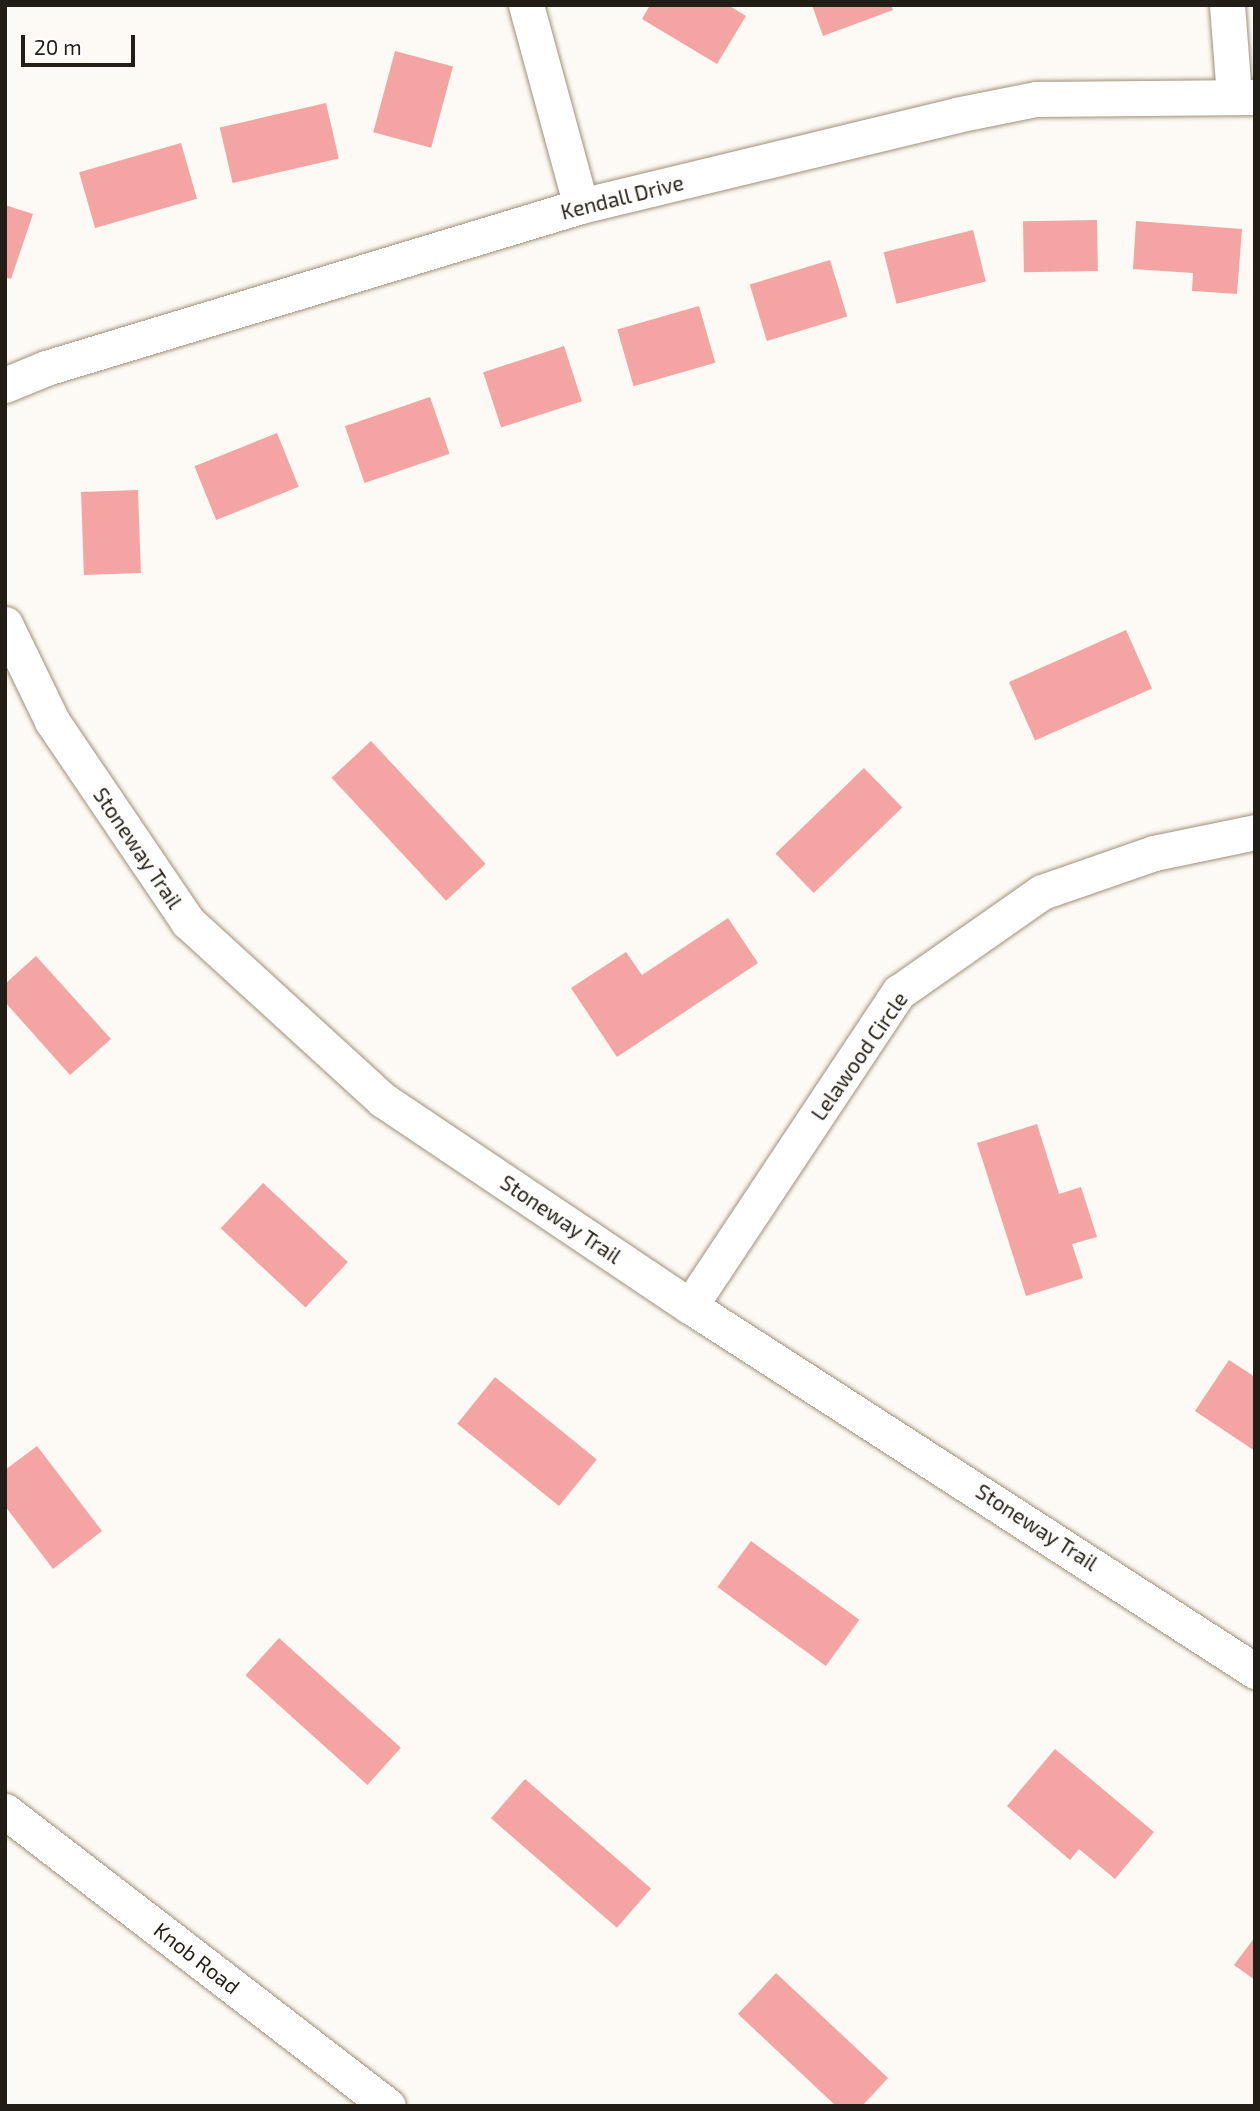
<!DOCTYPE html>
<html>
<head>
<meta charset="utf-8">
<style>
	body { margin:0 }
	#map { position:relative; width:1260px; height:2111px; overflow:hidden; background:#fdfaf5; font-family:"Exo 2",sans-serif }
	div>[style] { position:absolute }
	.building>* { inset:0; background:#f4a4a3; transform-origin:0 0 }
	.roads { filter:drop-shadow(0 0 2px #9f917c) drop-shadow(0 0 2px #9f917c) }
	.minor>* { height:35px; margin:-17.5px; padding:0 17.5px; transform-origin:17.5px; border-radius:17.5px; background:#fff }
	span { translate:-50% -50%; white-space:nowrap; text-align:center; line-height:1.15; -webkit-text-stroke:5px #fff; paint-order:stroke }
	.street-label { font-size:21px; color:#221d15 }
	.frame { position:absolute; inset:0; border:7px solid #221d15; pointer-events:none }
	.scale { position:absolute; left:21px; top:35px; width:114px; height:32px; box-sizing:border-box; border:4px solid #221d15; border-top:0; padding-left:9px; font-size:21px; line-height:24px; white-space:nowrap; color:#221d15; -webkit-text-stroke:5px #fff; paint-order:stroke }
</style>
</head>
<body>
<div id="map">
	<div class="building">
		<div style="clip-path:polygon(650px 5px,728px 5px,746px 16px,717px 64px,642px 19px)"></div>
		<div style="clip-path:polygon(812px 5px,891px 5px,893px 10px,823px 36px)"></div>
		<div style="left:395px;top:51px;width:60px;height:84px;rotate:15deg"></div>
		<div style="left:326px;top:103px;width:57px;height:109px;rotate:77deg"></div>
		<div style="left:181px;top:143px;width:58px;height:106px;rotate:74deg"></div>
		<div style="clip-path:polygon(5px 205px,33px 214px,11px 279px,5px 277px)"></div>
		<div style="left:1097px;top:220px;width:51px;height:74px;rotate:89deg"></div>
		<div style="clip-path:polygon(1136px 221px,1242px 229px,1237px 294px,1192px 291px,1193px 273px,1133px 269px)"></div>
		<div style="left:973px;top:230px;width:53px;height:92px;rotate:76deg"></div>
		<div style="left:830px;top:260px;width:59px;height:84px;rotate:73deg"></div>
		<div style="left:699px;top:306px;width:59px;height:85px;rotate:74deg"></div>
		<div style="left:564px;top:346px;width:58px;height:85px;rotate:72deg"></div>
		<div style="left:430px;top:397px;width:60px;height:90px;rotate:71deg"></div>
		<div style="left:277px;top:433px;width:58px;height:89px;rotate:68deg"></div>
		<div style="left:138px;top:490px;width:83px;height:57px;rotate:88deg"></div>
		<div style="left:1126px;top:630px;width:64px;height:128px;rotate:66deg"></div>
		<div style="left:371px;top:741px;width:168px;height:54px;rotate:47deg"></div>
		<div style="left:864px;top:768px;width:55px;height:123px;rotate:46deg"></div>
		<div style="clip-path:polygon(728px 918px,758px 963px,617px 1057px,571px 988px,626px 952px,642px 975px)"></div>
		<div style="clip-path:polygon(36px 956px,111px 1039px,70px 1075px,5px 1002px,5px 984px)"></div>
		<div style="clip-path:polygon(1037px 1124px,1059px 1194px,1081px 1187px,1097px 1237px,1072px 1244px,1083px 1278px,1026px 1296px,977px 1143px)"></div>
		<div style="left:263px;top:1183px;width:116px;height:62px;rotate:43deg"></div>
		<div style="clip-path:polygon(1229px 1360px,1255px 1377px,1255px 1451px,1195px 1411px)"></div>
		<div style="left:495px;top:1377px;width:131px;height:60px;rotate:39deg"></div>
		<div style="clip-path:polygon(37px 1446px,102px 1531px,53px 1569px,5px 1506px,5px 1470px)"></div>
		<div style="left:751px;top:1541px;width:134px;height:57px;rotate:36deg"></div>
		<div style="left:279px;top:1638px;width:164px;height:50px;rotate:42deg"></div>
		<div style="clip-path:polygon(1055px 1749px,1154px 1832px,1115px 1879px,1079px 1849px,1070px 1860px,1007px 1806px)"></div>
		<div style="left:525px;top:1779px;width:167px;height:52px;rotate:41deg"></div>
		<div style="clip-path:polygon(1255px 1937px,1255px 1980px,1234px 1965px)"></div>
		<div style="clip-path:polygon(776px 1973px,888px 2078px,862px 2106px,836px 2106px,738px 2014px)"></div>
	</div>
	<div class="roads">
		<div class="minor">
			<div style="left:526px;top:5px;width:208px;rotate:74.7deg"></div>
			<div style="left:1227px;top:5px;width:91px;rotate:85.6deg"></div>
			<div style="left:5px;top:385px;width:44px;rotate:-22.5deg"></div>
			<div style="left:46px;top:368px;width:559px;rotate:-16.85deg"></div>
			<div style="left:581px;top:206px;width:386px;rotate:-13.6deg"></div>
			<div style="left:956px;top:115px;width:82px;rotate:-11.3deg"></div>
			<div style="left:1036px;top:99px;width:219px;rotate:-0.5deg"></div>
			<div style="left:5px;top:624px;width:108px;rotate:64.1deg"></div>
			<div style="left:52px;top:721px;width:243px;rotate:55.9deg"></div>
			<div style="left:188px;top:922px;width:264px;rotate:42.4deg"></div>
			<div style="left:383px;top:1100px;width:370px;rotate:33.9deg"></div>
			<div style="left:690px;top:1306px;width:673px;rotate:32.86deg"></div>
			<div style="left:690px;top:1306px;width:377px;rotate:-56.4deg"></div>
			<div style="left:899px;top:992px;width:174px;rotate:-35deg"></div>
			<div style="left:1042px;top:892px;width:119px;rotate:-19.2deg"></div>
			<div style="left:1154px;top:853px;width:103px;rotate:-11.7deg"></div>
			<div style="left:5px;top:1811px;width:483px;rotate:37.6deg"></div>
		</div>
	</div>
	<div class="street-label">
		<span style="left:622px;top:197px;rotate:-14deg">Kendall Drive</span>
		<span style="left:138px;top:848px;rotate:56deg">Stoneway Trail</span>
		<span style="left:859px;top:1056px;rotate:-55deg">Lelawood Circle</span>
		<span style="left:561px;top:1219px;rotate:34deg">Stoneway Trail</span>
		<span style="left:1037px;top:1527px;rotate:33deg">Stoneway Trail</span>
		<span style="left:197px;top:1958px;rotate:38deg">Knob Road</span>
	</div>
	<div class="frame"></div>
	<div class="scale">20 m</div>
</div>
</body>
</html>
